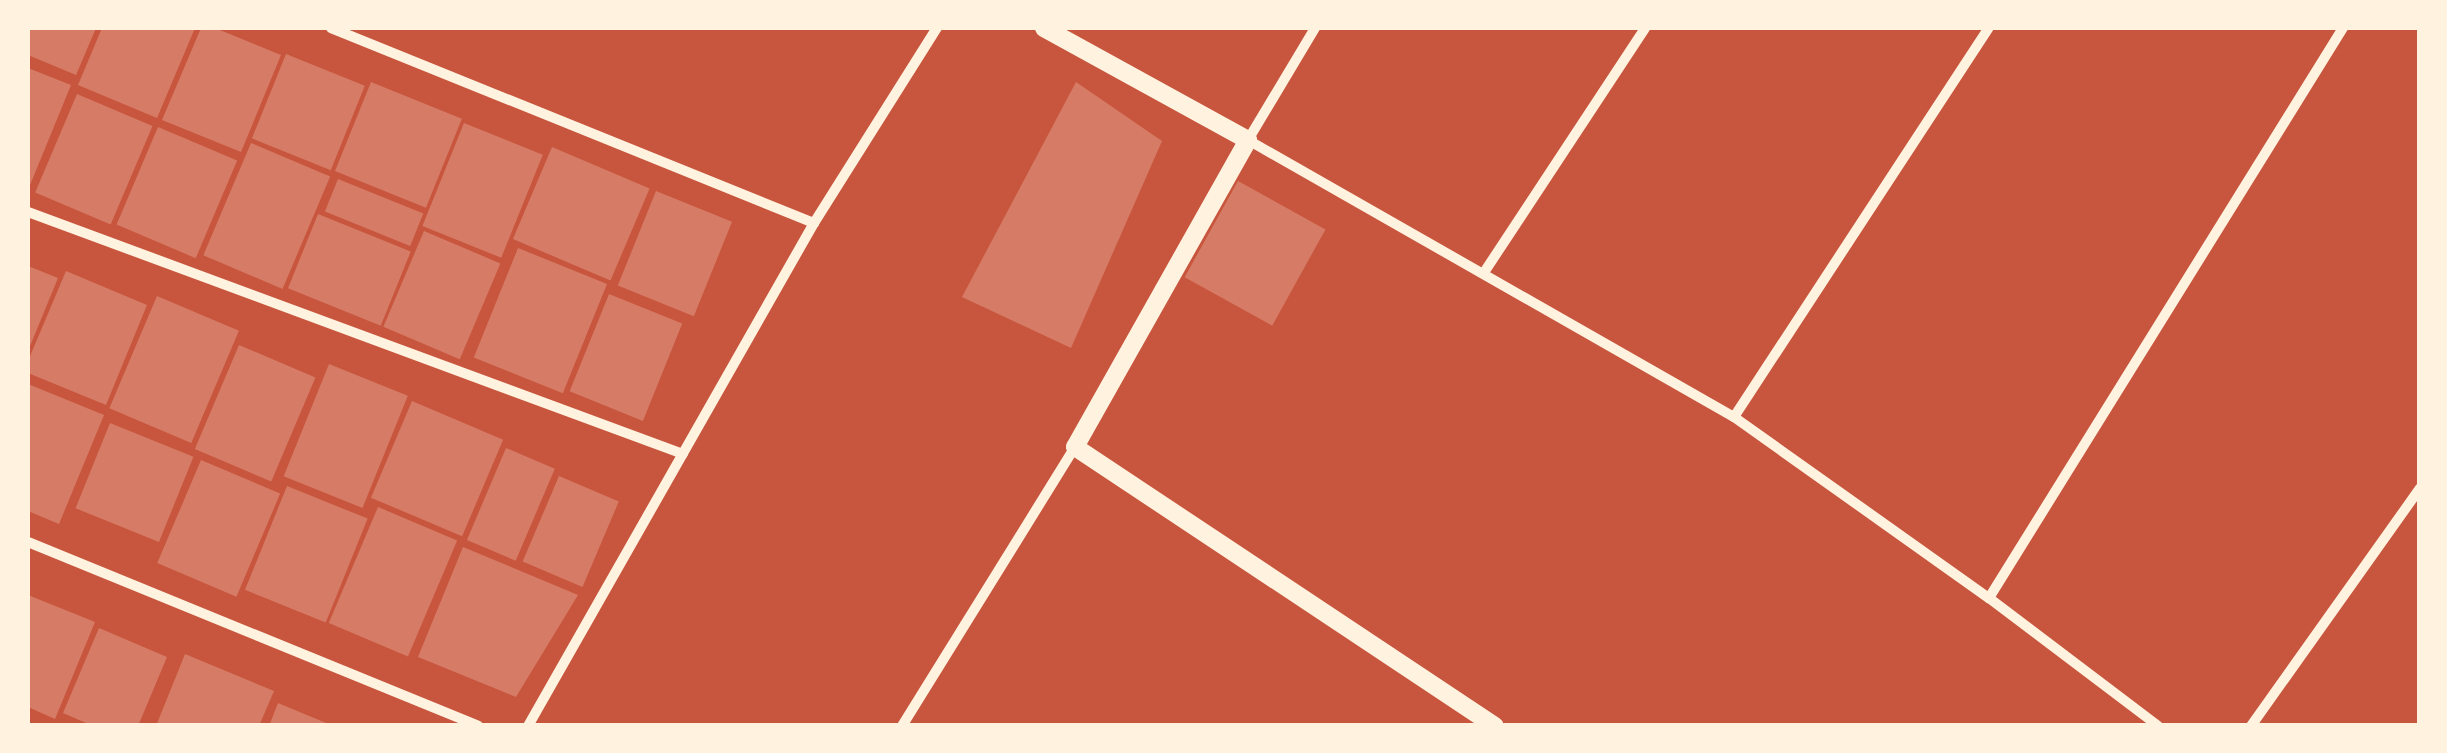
<!DOCTYPE html>
<style>
body{margin:0}
#map{position:relative;width:2447px;height:753px;overflow:hidden;background:#c8553d;font-family:"Titillium Web",sans-serif}
div>[style]{position:absolute}
.building>*{inset:0;background:#d67c66;transform-origin:0 0}
.minor>*{height:10px;margin:-5px;padding:0 5px;transform-origin:5px;border-radius:5px;background:#fff3e0}
.tertiary>*{height:18px;margin:-9px;padding:0 9px;transform-origin:9px;border-radius:9px;background:#fff3e0}
span{translate:-50% -50%;white-space:nowrap;text-align:center;line-height:1.15;-webkit-text-stroke:8px #fff3e0;paint-order:stroke}
.frame{position:absolute;inset:0;border:30px solid #fff3e0;pointer-events:none}
</style>
<div id="map">
<div class="building">
<i style="clip-path:polygon(28px 28px,96px 28px,76px 75px,28px 55px)"></i>
<i style="clip-path:polygon(102px 28px,195px 28px,157px 118px,78px 85px)"></i>
<i style="clip-path:polygon(201px 28px,215px 28px,281px 55px,241px 152px,162px 120px)"></i>
<i style="left:286px;top:54px;width:85px;height:91px;rotate:22deg"></i>
<i style="clip-path:polygon(28px 68px,71px 85px,28px 190px)"></i>
<i style="left:371px;top:82px;width:98px;height:96px;rotate:22deg"></i>
<i style="clip-path:polygon(1076px 82px,1162px 141px,1071px 348px,962px 297px)"></i>
<i style="left:77px;top:94px;width:82px;height:107px;rotate:23deg"></i>
<i style="left:464px;top:123px;width:85px;height:111px;rotate:22deg"></i>
<i style="left:158px;top:127px;width:86px;height:106px;rotate:23deg"></i>
<i style="left:251px;top:143px;width:86px;height:122px;rotate:23deg"></i>
<i style="left:552px;top:147px;width:106px;height:100px;rotate:23deg"></i>
<i style="left:338px;top:179px;width:92px;height:35px;rotate:22deg"></i>
<i style="left:1238px;top:181px;width:100px;height:110px;rotate:29deg"></i>
<i style="left:656px;top:191px;width:82px;height:102px;rotate:22deg"></i>
<i style="left:318px;top:214px;width:100px;height:80px;rotate:22deg"></i>
<i style="left:424px;top:231px;width:83px;height:104px;rotate:23deg"></i>
<i style="left:518px;top:248px;width:96px;height:118px;rotate:22deg"></i>
<i style="clip-path:polygon(28px 266px,58px 278px,28px 351px)"></i>
<i style="clip-path:polygon(66px 271px,147px 305px,106px 405px,28px 373px,28px 361px)"></i>
<i style="left:609px;top:294px;width:79px;height:105px;rotate:22deg"></i>
<i style="left:157px;top:296px;width:89px;height:122px;rotate:23deg"></i>
<i style="left:239px;top:345px;width:83px;height:113px;rotate:23deg"></i>
<i style="left:329px;top:364px;width:85px;height:121px;rotate:22deg"></i>
<i style="clip-path:polygon(28px 384px,104px 415px,59px 524px,28px 511px)"></i>
<i style="left:412px;top:401px;width:99px;height:105px;rotate:23deg"></i>
<i style="left:110px;top:423px;width:90px;height:92px;rotate:22deg"></i>
<i style="left:506px;top:448px;width:53px;height:100px;rotate:23deg"></i>
<i style="left:201px;top:460px;width:86px;height:112px;rotate:23deg"></i>
<i style="left:559px;top:476px;width:65px;height:93px;rotate:23deg"></i>
<i style="left:287px;top:486px;width:87px;height:112px;rotate:22deg"></i>
<i style="left:378px;top:507px;width:86px;height:126px;rotate:23deg"></i>
<i style="clip-path:polygon(463px 547px,578px 595px,516px 697px,418px 657px)"></i>
<i style="clip-path:polygon(28px 595px,95px 622px,55px 719px,28px 707px)"></i>
<i style="clip-path:polygon(99px 628px,167px 657px,138px 726px,93px 726px,63px 713px)"></i>
<i style="clip-path:polygon(185px 654px,274px 691px,259px 726px,156px 726px)"></i>
<i style="clip-path:polygon(278px 703px,331px 725px,331px 726px,269px 726px)"></i>
</div>
<div class="minor">
<i style="left:331px;top:28px;width:521px;rotate:21.99deg"></i>
<i style="left:1315px;top:28px;width:131px;rotate:120.9deg"></i>
<i style="left:1248px;top:140px;width:559px;rotate:29.68deg"></i>
<i style="left:1734px;top:417px;width:313px;rotate:35.4deg"></i>
<i style="left:1989px;top:598px;width:212px;rotate:37.1deg"></i>
<i style="left:28px;top:212px;width:698px;rotate:20.28deg"></i>
<i style="left:1485px;top:271px;width:291px;rotate:-56.6deg"></i>
<i style="left:1734px;top:417px;width:465px;rotate:-56.8deg"></i>
<i style="left:28px;top:542px;width:486px;rotate:22.2deg"></i>
<i style="left:1989px;top:598px;width:671px;rotate:-58.16deg"></i>
<i style="left:528px;top:726px;width:579px;rotate:-60.38deg"></i>
<i style="left:814px;top:223px;width:231px;rotate:-57.8deg"></i>
<i style="left:902px;top:726px;width:328px;rotate:-58.2deg"></i>
<i style="left:2251px;top:726px;width:292px;rotate:-54.6deg"></i>
</div>
<div class="tertiary">
<i style="left:1044px;top:28px;width:233px;rotate:28.8deg"></i>
<i style="left:1248px;top:140px;width:352px;rotate:119.4deg"></i>
<i style="left:1075px;top:447px;width:504px;rotate:33.6deg"></i>
</div>
<div class="frame"></div>
</div>
